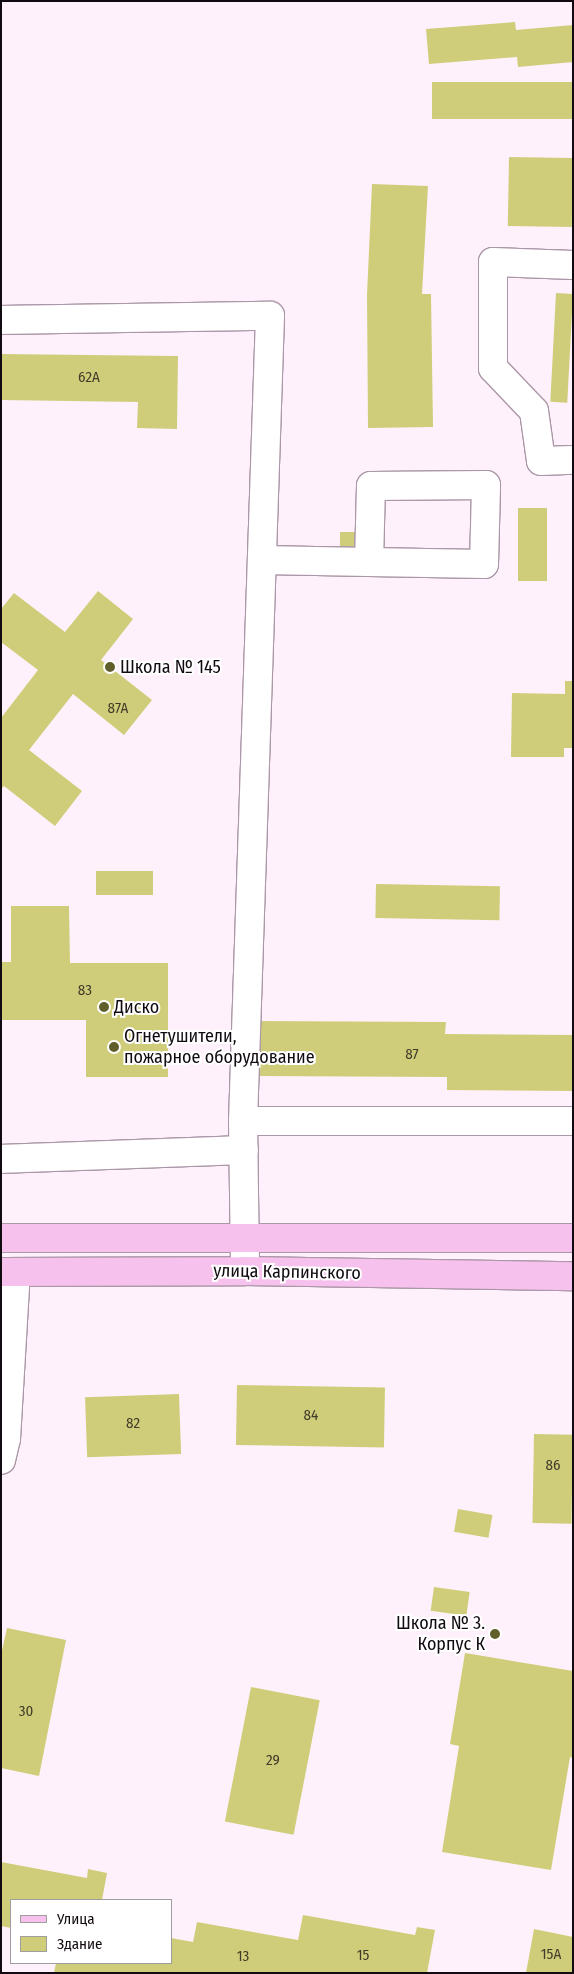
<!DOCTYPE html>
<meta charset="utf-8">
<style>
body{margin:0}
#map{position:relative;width:574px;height:1974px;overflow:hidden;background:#fef1fb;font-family:"Fira Sans Condensed",sans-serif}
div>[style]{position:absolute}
.building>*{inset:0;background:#d0cd7a;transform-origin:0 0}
.roads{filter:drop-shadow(1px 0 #ac97a8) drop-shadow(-1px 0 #ac97a8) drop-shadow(0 1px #ac97a8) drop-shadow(0 -1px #ac97a8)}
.minor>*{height:28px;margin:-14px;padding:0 14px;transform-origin:14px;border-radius:14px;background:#fff}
.major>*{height:28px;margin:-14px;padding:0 14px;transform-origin:14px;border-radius:14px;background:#f6c1ed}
.dots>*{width:14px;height:14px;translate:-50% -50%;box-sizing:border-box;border:2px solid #fff;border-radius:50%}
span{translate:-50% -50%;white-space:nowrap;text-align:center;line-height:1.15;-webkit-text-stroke:4px #fff;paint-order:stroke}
.number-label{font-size:15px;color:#413b2a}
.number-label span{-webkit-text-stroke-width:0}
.poi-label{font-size:18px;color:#110a10}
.left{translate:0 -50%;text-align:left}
.right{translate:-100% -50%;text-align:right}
.street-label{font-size:18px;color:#110a10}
.frame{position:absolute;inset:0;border:2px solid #110a10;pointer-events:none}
.legend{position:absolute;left:10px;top:1899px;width:162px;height:65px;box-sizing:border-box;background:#fff;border:1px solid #a09d9f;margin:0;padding:6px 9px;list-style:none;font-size:15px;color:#110a10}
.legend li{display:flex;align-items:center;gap:10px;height:25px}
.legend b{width:25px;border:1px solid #a09d9f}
</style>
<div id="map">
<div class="building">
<i style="clip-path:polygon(515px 22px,516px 30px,573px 25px,573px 62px,518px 67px,517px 57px,429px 64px,426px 29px)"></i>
<i style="left:573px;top:82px;width:37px;height:141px;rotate:90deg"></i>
<i style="left:509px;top:157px;width:64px;height:69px;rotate:1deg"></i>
<i style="clip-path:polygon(372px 184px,428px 186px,422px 294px,431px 294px,433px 427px,368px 428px,367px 295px)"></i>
<i style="left:556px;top:293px;width:17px;height:109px;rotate:3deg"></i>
<i style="clip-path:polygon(1px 354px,178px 356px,177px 429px,137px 428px,138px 402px,1px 400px)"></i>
<i style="left:518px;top:508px;width:29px;height:73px"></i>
<i style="left:340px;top:532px;width:16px;height:18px"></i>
<i style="clip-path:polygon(98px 591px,133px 619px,101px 660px,152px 700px,124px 735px,73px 694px,29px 750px,82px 791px,55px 826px,4px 786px,1px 789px,1px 718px,38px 670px,1px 642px,1px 609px,14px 593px,65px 632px)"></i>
<i style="clip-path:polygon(565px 681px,573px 681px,573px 748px,564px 748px,564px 757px,511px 757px,512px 693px,565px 694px)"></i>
<i style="left:96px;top:871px;width:57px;height:24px"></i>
<i style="left:376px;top:884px;width:124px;height:34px;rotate:1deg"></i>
<i style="clip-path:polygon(11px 906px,69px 906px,70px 963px,168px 963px,168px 1077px,86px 1077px,86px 1020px,1px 1020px,1px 962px,11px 962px)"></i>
<i style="clip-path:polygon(251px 1021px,446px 1022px,445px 1034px,573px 1035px,573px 1091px,447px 1090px,447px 1077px,251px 1076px)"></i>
<i style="left:237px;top:1385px;width:148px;height:60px;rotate:1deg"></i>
<i style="left:179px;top:1394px;width:60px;height:94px;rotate:88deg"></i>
<i style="left:534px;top:1434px;width:39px;height:89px;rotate:1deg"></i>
<i style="left:458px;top:1509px;width:35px;height:23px;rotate:10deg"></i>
<i style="left:434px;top:1587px;width:36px;height:24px;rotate:8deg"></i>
<i style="clip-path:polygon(7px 1628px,66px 1640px,39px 1776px,1px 1768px,1px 1655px)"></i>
<i style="clip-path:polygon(465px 1653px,573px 1671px,573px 1758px,570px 1757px,551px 1870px,442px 1852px,459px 1746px,450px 1744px)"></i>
<i style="left:251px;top:1687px;width:70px;height:137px;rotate:11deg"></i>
<i style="clip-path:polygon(1px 1862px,87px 1878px,88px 1869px,107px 1873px,102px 1900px,11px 1900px,11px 1928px,1px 1926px)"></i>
<i style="clip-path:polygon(303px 1915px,415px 1935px,417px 1927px,435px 1930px,427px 1973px,54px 1973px,56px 1963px,171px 1963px,171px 1938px,193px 1942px,197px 1922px,298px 1940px)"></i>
<i style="clip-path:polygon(534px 1929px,573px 1937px,573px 1973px,526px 1973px)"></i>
</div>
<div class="roads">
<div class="minor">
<i style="left:573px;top:265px;width:80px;rotate:-177.9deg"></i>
<i style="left:493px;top:262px;width:106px;rotate:90deg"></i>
<i style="left:493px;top:368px;width:59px;rotate:46.4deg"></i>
<i style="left:534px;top:411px;width:50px;rotate:82deg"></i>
<i style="left:541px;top:461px;width:32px;rotate:-2deg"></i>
<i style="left:1px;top:320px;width:269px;rotate:-0.9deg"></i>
<i style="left:270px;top:316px;width:805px;rotate:91.92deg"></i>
<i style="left:243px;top:1121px;width:150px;rotate:89.2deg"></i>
<i style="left:262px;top:560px;width:107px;rotate:1.1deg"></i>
<i style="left:369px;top:562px;width:115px;rotate:1deg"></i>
<i style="left:484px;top:564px;width:79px;rotate:-88.5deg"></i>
<i style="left:486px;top:485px;width:115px;rotate:179.5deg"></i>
<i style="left:371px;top:486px;width:76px;rotate:91.5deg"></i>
<i style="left:243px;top:1121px;width:330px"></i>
<i style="left:1px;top:1159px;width:243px;rotate:-2.1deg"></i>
<i style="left:1px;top:1460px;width:22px;rotate:-77deg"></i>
<i style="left:6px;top:1439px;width:167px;rotate:-86.6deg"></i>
</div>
<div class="major">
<i style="left:1px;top:1238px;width:572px"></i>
<i style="left:1px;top:1272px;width:244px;rotate:-0.2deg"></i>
<i style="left:245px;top:1271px;width:328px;rotate:0.9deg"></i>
</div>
</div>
<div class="dots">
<i style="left:110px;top:667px;background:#605f2b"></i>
<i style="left:104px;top:1007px;background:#605f2b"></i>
<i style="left:114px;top:1047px;background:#605f2b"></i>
<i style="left:495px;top:1634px;background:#605f2b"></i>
</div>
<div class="number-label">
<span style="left:89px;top:378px">62А</span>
<span style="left:118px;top:709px">87А</span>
<span style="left:85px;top:991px">83</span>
<span style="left:412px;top:1055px">87</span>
<span style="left:311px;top:1416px">84</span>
<span style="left:133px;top:1424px">82</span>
<span style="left:553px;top:1466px">86</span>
<span style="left:26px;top:1712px">30</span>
<span style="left:273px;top:1761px">29</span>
<span style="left:551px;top:1955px">15А</span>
<span style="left:363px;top:1956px">15</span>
<span style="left:243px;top:1957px">13</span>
</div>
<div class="poi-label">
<span class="left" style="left:120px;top:667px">Школа № 145</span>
<span class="left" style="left:114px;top:1007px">Диско</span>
<span class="left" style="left:124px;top:1047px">Огнетушители,<br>пожарное оборудование</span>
<span class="right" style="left:485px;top:1634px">Школа № 3.<br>Корпус К</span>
</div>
<div class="street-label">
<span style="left:287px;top:1272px;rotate:1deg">улица Карпинского</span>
</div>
<div class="frame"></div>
<ul class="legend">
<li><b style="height:6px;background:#f6c1ed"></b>Улица</li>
<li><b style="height:14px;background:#d0cd7a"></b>Здание</li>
</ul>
</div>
